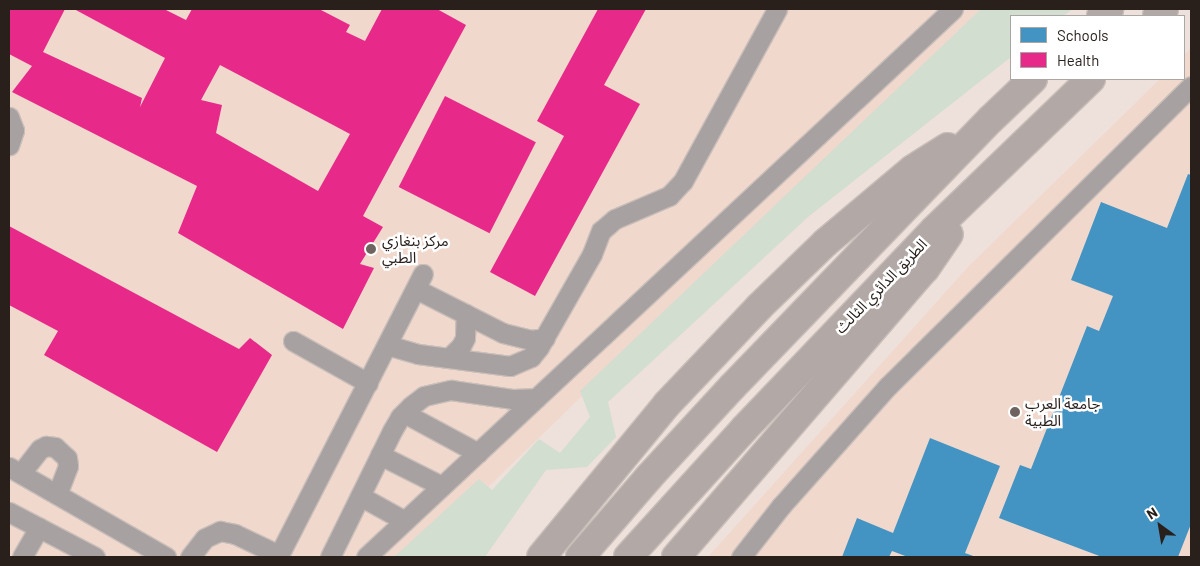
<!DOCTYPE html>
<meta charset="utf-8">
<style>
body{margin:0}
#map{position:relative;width:1200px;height:566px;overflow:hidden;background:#eee0da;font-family:Barlow,"Noto Sans Arabic",sans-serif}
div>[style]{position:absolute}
.built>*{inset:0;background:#f0d8cd}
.green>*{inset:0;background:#d2ded0}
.schools>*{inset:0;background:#4393c3}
.health>*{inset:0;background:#e7298a;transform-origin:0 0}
.roads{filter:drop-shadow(1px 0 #c9beb9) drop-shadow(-1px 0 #c9beb9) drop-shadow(0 1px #c9beb9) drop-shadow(0 -1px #c9beb9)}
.minor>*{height:19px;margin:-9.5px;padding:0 9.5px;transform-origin:9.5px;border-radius:9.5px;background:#a7a1a1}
.highway>*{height:28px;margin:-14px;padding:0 14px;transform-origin:14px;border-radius:14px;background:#b2a8a5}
.dots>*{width:14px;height:14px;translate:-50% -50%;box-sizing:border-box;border:2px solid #fff;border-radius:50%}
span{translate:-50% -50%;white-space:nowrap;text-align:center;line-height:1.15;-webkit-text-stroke:5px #fff;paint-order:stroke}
.poi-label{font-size:15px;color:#29201c}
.left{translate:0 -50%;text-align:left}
.street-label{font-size:15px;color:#29201c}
.frame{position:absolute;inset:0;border:10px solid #29201c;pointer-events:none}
.legend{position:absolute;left:1010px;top:15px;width:175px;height:65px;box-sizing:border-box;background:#fff;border:1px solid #a9a6a4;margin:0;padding:6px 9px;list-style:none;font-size:15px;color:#29201c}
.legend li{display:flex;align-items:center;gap:10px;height:25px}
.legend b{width:25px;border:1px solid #a9a6a4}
.north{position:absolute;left:1135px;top:501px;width:50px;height:50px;-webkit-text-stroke:4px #fff;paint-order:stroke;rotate:328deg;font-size:14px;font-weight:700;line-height:20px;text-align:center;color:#29201c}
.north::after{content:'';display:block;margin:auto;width:18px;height:22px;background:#29201c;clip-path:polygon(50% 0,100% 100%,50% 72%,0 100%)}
</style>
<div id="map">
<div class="built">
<i style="clip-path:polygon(9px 9px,981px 9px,416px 557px,9px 557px)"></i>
<i style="clip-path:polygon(1191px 48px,1191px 557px,708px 557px,968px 267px,1160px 79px,1184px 79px,1184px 55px)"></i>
</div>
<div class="green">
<i style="clip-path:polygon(981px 9px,1073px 9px,1063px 16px,1011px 16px,1011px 57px,808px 217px,608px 402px,616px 437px,587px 467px,546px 470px,485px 557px,394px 557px,479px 479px,492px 490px,539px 439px,560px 453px,590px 417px,580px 391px)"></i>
</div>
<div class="schools">
<i style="clip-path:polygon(1188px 174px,1191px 175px,1191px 524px,1178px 557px,1102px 557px,999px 518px,1020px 465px,1031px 469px,1087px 326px,1099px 331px,1113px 296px,1071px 280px,1101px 202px,1167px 228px)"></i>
<i style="clip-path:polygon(930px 438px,1000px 466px,965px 553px,976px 557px,908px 557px,892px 551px,889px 557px,842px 557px,857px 518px,893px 533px)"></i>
</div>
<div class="health">
<i style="clip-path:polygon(evenodd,9px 9px,65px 9px,43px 52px,142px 98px,140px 107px,165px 58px,74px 9px,164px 9px,186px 20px,192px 9px,319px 9px,350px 25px,346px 32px,365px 41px,382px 9px,437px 9px,466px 25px,363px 216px,383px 227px,360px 264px,374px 268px,343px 329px,178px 233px,197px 186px,12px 92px,32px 66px,9px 54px,9px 9px,220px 65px,350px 134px,318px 191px,216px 133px,222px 105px,201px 100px,220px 65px)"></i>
<i style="clip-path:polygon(598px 9px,646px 9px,604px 85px,640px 104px,535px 296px,490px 272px,564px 136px,537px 121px)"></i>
<i style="left:445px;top:96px;width:102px;height:102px;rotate:27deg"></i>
<i style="clip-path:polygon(9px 226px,239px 349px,250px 338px,272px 355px,217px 452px,44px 355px,58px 331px,9px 305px)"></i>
</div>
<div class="roads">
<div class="minor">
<i style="left:9px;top:117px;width:14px;rotate:69deg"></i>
<i style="left:14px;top:130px;width:16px;rotate:108deg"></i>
<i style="left:416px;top:289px;width:97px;rotate:26.8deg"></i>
<i style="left:503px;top:333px;width:29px;rotate:14deg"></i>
<i style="left:531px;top:340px;width:14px;rotate:-8deg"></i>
<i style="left:293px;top:341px;width:86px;rotate:29.2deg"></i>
<i style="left:387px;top:345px;width:32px;rotate:16deg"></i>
<i style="left:418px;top:354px;width:93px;rotate:7.4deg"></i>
<i style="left:510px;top:366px;width:23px;rotate:-23deg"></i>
<i style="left:531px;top:357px;width:13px;rotate:-51deg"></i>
<i style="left:539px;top:347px;width:107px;rotate:-60.3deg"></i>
<i style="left:592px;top:254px;width:25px;rotate:-69deg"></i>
<i style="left:601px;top:231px;width:18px;rotate:-41deg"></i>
<i style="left:615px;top:219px;width:59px;rotate:-23.1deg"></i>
<i style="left:669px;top:196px;width:21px;rotate:-47deg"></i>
<i style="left:683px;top:181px;width:196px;rotate:-61.3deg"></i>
<i style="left:449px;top:358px;width:17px;rotate:-45deg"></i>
<i style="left:461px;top:346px;width:9px;rotate:-63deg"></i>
<i style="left:465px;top:338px;width:24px;rotate:-88deg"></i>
<i style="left:404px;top:413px;width:84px;rotate:28.4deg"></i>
<i style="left:380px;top:455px;width:69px;rotate:26.6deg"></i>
<i style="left:9px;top:467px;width:181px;rotate:29.8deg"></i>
<i style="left:21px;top:473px;width:31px;rotate:-52deg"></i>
<i style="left:40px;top:449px;width:7px;rotate:-27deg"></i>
<i style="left:46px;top:446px;width:9px;rotate:6deg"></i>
<i style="left:55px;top:447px;width:16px;rotate:43deg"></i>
<i style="left:67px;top:458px;width:8px;rotate:83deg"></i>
<i style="left:68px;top:466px;width:30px;rotate:111deg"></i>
<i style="left:360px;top:496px;width:51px;rotate:29.1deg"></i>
<i style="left:9px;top:512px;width:97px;rotate:27.6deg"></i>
<i style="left:22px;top:557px;width:34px;rotate:-60deg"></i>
<i style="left:190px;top:557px;width:24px;rotate:-52deg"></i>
<i style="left:205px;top:538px;width:17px;rotate:-25deg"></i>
<i style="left:220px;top:531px;width:15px;rotate:11deg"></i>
<i style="left:235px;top:534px;width:49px;rotate:25.5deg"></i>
<i style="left:278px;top:557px;width:318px;rotate:-62.9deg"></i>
<i style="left:330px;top:557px;width:140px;rotate:-63.8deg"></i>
<i style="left:392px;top:431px;width:16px;rotate:-60deg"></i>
<i style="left:400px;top:417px;width:16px;rotate:-45deg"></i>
<i style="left:411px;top:406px;width:16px;rotate:-38deg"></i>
<i style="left:424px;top:396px;width:28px;rotate:-13deg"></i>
<i style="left:451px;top:390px;width:63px;rotate:8.3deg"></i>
<i style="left:513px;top:399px;width:23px;rotate:-2deg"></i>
<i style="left:366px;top:557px;width:803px;rotate:-43.03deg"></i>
<i style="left:741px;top:557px;width:65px;rotate:-51.9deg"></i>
<i style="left:781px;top:506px;width:161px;rotate:-48.3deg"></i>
<i style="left:888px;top:386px;width:426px;rotate:-44.7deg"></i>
</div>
<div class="highway">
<i style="left:1101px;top:16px;width:11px;rotate:-41deg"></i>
<i style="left:1157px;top:16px;width:10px;rotate:-45deg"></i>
<i style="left:541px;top:557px;width:198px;rotate:-50.5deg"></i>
<i style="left:667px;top:404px;width:134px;rotate:-46.5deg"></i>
<i style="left:759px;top:307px;width:92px;rotate:-44.1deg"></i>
<i style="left:825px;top:243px;width:115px;rotate:-40.1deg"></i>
<i style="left:913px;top:169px;width:41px;rotate:-32.2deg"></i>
<i style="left:580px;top:557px;width:106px;rotate:-49.2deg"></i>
<i style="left:649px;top:477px;width:122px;rotate:-47.3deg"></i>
<i style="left:732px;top:387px;width:373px;rotate:-46deg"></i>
<i style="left:991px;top:119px;width:58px;rotate:-43.6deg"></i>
<i style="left:628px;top:557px;width:173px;rotate:-47.8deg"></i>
<i style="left:744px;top:429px;width:275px;rotate:-46.3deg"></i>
<i style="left:934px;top:230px;width:218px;rotate:-43.9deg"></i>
<i style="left:676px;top:557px;width:381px;rotate:-49.2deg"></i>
<i style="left:925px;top:269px;width:42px;rotate:-55.6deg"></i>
</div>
</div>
<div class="dots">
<i style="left:371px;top:249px;background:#6e635e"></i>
<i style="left:1015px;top:412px;background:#6e635e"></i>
</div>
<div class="poi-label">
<span class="left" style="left:382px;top:249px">مركز بنغازي<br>الطبي</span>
<span class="left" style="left:1025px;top:412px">جامعة العرب<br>الطبية</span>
</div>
<div class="street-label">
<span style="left:881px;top:286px;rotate:-46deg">الطريق الدائري الثالث</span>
</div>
<div class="frame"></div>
<ul class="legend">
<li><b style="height:14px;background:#4393c3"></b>Schools</li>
<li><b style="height:14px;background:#e7298a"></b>Health</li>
</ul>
<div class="north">N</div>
</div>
